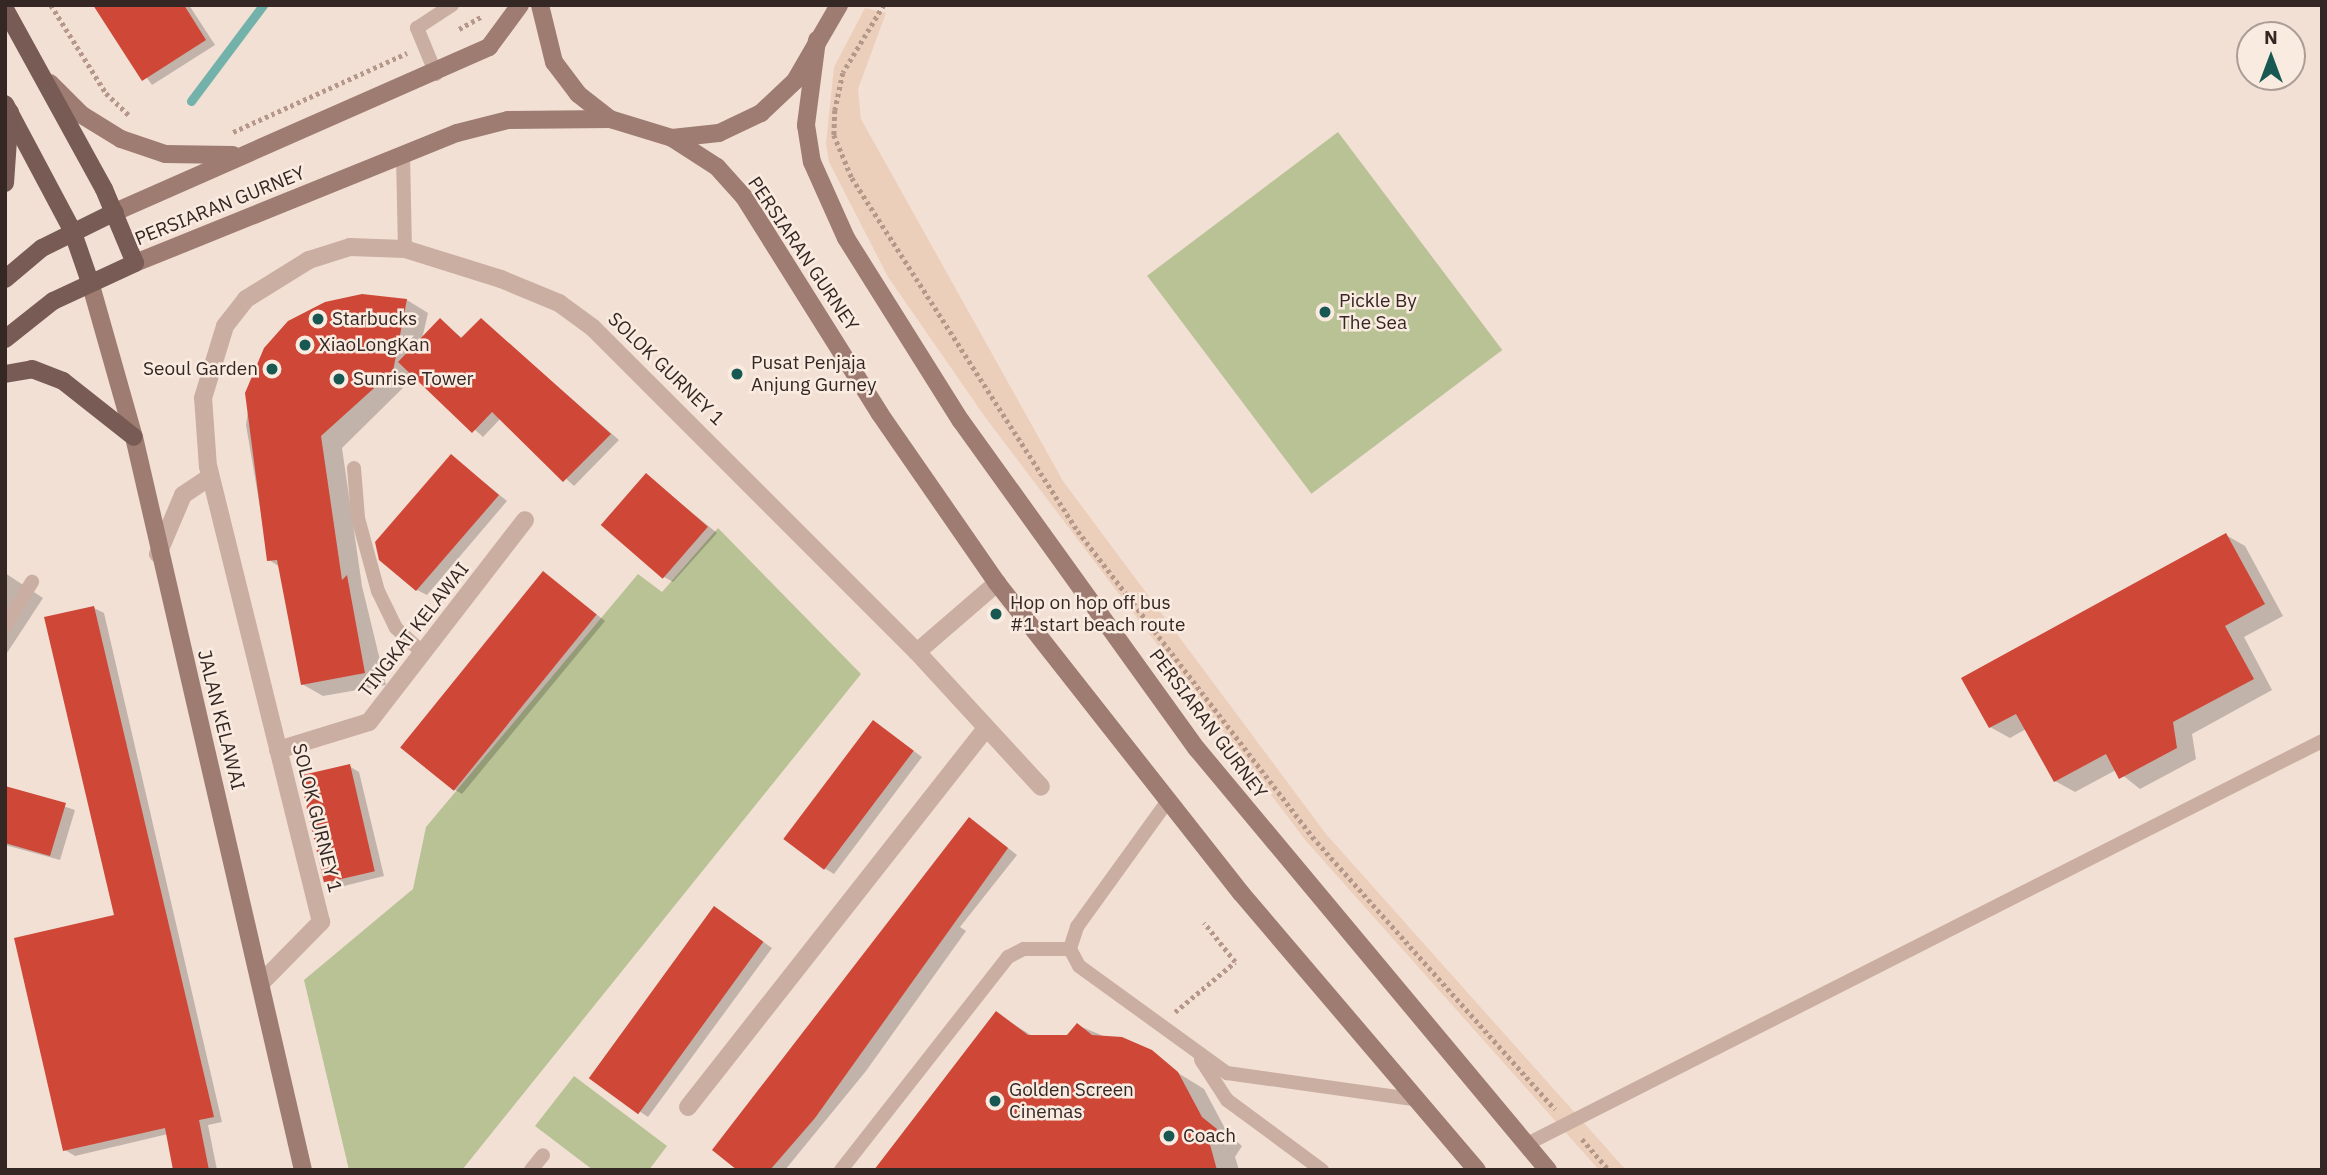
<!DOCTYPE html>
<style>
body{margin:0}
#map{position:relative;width:2327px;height:1175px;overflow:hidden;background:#f2e0d5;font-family:"IBM Plex Sans",sans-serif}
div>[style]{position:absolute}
.green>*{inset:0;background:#b9c295;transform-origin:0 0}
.plaza>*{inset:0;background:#eccfbb}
.shadow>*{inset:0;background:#0003}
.stream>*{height:9px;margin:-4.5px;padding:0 4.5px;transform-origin:4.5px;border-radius:4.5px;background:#73b1ab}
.building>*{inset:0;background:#ce4737;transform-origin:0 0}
.path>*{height:4.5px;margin-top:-2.25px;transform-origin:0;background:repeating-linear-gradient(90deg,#b6988b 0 3.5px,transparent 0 7px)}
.lane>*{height:14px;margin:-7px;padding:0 7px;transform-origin:7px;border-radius:7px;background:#caaea1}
.street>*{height:18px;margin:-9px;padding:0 9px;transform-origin:9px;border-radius:9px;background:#caaea1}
.secondary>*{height:18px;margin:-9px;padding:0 9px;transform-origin:9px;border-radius:9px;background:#9e7c72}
.primary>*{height:18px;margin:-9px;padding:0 9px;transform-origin:9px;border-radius:9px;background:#775b54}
.dots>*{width:19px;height:19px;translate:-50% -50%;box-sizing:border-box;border:4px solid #faebe1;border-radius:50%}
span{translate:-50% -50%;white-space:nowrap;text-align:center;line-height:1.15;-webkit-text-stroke:5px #faebe1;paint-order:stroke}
.street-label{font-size:19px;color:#342724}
.poi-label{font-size:19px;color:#342724}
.left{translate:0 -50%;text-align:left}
.right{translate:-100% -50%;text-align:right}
.frame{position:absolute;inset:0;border:7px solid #342724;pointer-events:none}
.north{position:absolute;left:2236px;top:21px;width:70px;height:70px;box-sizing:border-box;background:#faebe1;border:2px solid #ab9d95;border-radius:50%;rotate:0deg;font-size:19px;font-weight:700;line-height:28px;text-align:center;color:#342724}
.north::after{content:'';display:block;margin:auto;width:24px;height:32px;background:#185853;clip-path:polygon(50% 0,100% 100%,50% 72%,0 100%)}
</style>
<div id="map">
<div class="green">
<i style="left:1338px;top:132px;width:273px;height:239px;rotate:53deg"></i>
<i style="clip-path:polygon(718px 528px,861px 674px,462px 1170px,349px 1170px,304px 980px,413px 889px,426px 827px,638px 574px,662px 592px)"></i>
<i style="clip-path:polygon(574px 1076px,667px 1146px,649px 1170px,593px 1170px,535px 1126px)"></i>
</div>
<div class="plaza">
<i style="clip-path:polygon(865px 8px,886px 13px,858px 89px,861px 119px,1063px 481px,1326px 834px,1626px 1170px,1599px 1170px,1306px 841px,985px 417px,888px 277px,829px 162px,826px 143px,834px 67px)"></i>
</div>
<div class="shadow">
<i style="clip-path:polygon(95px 5px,189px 5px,215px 45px,152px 85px)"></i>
<i style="clip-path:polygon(362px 296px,407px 300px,428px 313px,422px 339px,440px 320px,463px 339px,481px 320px,619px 440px,574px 486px,501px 418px,483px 437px,415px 376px,342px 448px,362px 586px,386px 685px,323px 696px,302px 684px,280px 567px,269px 560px,246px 425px,254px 370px,289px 323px)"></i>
<i style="clip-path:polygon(451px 456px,507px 501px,427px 595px,417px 590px)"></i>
<i style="clip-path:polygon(646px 475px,717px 533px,673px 582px,664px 577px)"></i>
<i style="clip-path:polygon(2226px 535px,2245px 546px,2283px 616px,2244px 637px,2272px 690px,2192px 734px,2196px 759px,2140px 789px,2116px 770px,2075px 792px,2055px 781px,2026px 729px,2010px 738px,1990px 727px)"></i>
<i style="clip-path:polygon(5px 573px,43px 598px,5px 656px)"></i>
<i style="clip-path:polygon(544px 573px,605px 621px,462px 794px,452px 788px)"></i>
<i style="clip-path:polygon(94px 608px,104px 613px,222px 1122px,208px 1125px,217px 1170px,175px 1170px,168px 1134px,75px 1156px,65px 1150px,116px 917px)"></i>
<i style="clip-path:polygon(874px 722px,922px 757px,834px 874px,824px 868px)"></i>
<i style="clip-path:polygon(349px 766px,359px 772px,384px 876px,336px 888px,327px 882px)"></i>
<i style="clip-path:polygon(5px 787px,75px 810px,60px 860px,5px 845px)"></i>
<i style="clip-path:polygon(979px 825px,1017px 855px,960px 927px,966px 931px,866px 1071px,785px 1170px,740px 1170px)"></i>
<i style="clip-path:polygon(724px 914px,772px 948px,648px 1117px,639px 1111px)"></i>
<i style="clip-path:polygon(996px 1013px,1034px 1037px,1068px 1037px,1077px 1025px,1149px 1055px,1204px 1089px,1228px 1134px,1242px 1146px,1235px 1157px,1239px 1170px,877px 1170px)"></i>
</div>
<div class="stream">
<i style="left:191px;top:101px;width:120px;rotate:-53.1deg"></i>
</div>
<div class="building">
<i style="clip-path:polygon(93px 5px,184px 5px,206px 40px,142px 81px)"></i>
<i style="clip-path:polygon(362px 294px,407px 299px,393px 371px,321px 436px,342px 580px,347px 575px,365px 673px,301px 685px,277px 560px,267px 561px,245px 393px,264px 348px,288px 321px,325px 302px)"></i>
<i style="clip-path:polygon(440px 318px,461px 338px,481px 318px,611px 434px,563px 482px,492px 412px,472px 433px,398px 362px)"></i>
<i style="clip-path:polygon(451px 454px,499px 495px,416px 591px,379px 560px,375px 542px)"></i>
<i style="left:646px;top:473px;width:82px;height:69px;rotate:41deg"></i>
<i style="clip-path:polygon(2226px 533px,2265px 604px,2225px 626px,2254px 679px,2173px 722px,2177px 748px,2119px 779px,2106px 754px,2054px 782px,2016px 714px,1989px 728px,1961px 678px)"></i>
<i style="left:543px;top:571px;width:69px;height:227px;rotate:39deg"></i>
<i style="clip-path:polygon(94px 606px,214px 1117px,199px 1120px,209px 1170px,173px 1170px,165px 1128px,63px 1151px,14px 938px,114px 915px,44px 617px)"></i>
<i style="left:873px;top:720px;width:51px;height:149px;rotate:37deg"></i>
<i style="left:350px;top:764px;width:110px;height:52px;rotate:77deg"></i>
<i style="clip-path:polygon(5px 786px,66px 803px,50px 856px,5px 843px)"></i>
<i style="clip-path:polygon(969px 817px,1008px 848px,815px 1118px,770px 1170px,737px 1170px,712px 1150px)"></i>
<i style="left:714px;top:906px;width:61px;height:213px;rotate:36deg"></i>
<i style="clip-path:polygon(996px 1011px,1028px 1035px,1067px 1035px,1077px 1023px,1092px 1035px,1122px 1037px,1152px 1050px,1178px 1072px,1202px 1117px,1217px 1129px,1209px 1141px,1217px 1170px,874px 1170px)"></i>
</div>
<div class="path">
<i style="left:51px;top:5px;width:104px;rotate:58deg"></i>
<i style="left:106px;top:93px;width:32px;rotate:44deg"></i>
<i style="left:884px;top:5px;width:79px;rotate:121.1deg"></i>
<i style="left:843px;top:73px;width:38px;rotate:102deg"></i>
<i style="left:835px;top:110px;width:25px;rotate:92deg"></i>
<i style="left:834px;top:135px;width:47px;rotate:67.3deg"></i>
<i style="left:852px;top:178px;width:419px;rotate:57.4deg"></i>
<i style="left:1078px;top:531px;width:392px;rotate:52.5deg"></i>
<i style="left:1317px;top:842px;width:358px;rotate:48.3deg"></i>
<i style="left:459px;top:29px;width:26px;rotate:-29deg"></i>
<i style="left:233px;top:132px;width:191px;rotate:-24.4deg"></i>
<i style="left:1175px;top:1012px;width:78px;rotate:-39.8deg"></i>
<i style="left:1235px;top:962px;width:50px;rotate:-128.5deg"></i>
<i style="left:1582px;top:1139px;width:41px;rotate:48.9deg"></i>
</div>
<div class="lane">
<i style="left:436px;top:74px;width:50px;rotate:-112.4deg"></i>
<i style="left:417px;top:28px;width:42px;rotate:-33.3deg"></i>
<i style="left:403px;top:155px;width:94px;rotate:88.8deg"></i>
<i style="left:354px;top:468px;width:50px;rotate:85.4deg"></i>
<i style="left:358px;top:518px;width:76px;rotate:74.7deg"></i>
<i style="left:378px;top:591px;width:41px;rotate:64.1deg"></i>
<i style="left:396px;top:628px;width:37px;rotate:43deg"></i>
<i style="left:5px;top:626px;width:52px;rotate:-58.5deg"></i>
<i style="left:1167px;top:802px;width:154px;rotate:125.8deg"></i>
<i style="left:1077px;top:927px;width:23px;rotate:108deg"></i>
<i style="left:1070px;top:949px;width:19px;rotate:62deg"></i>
<i style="left:1079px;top:966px;width:183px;rotate:35.9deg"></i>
<i style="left:1227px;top:1073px;width:186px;rotate:8deg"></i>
<i style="left:1201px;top:1060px;width:48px;rotate:57deg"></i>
<i style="left:1227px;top:1100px;width:118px;rotate:36.4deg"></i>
<i style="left:1527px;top:1144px;width:891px;rotate:-26.88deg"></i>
<i style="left:531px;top:1170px;width:19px;rotate:-51deg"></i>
<i style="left:841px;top:1170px;width:271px;rotate:-51.9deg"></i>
<i style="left:1008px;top:957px;width:18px;rotate:-27deg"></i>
<i style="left:1024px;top:949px;width:46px"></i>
</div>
<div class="street">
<i style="left:158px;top:554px;width:64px;rotate:-67deg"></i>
<i style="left:183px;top:495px;width:32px;rotate:-34deg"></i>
<i style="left:917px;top:652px;width:106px;rotate:-40.8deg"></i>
<i style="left:278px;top:750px;width:95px;rotate:-17.1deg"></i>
<i style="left:369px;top:722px;width:255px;rotate:-52.3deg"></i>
<i style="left:261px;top:983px;width:86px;rotate:-45.5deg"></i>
<i style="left:321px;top:922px;width:469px;rotate:-103.9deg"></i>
<i style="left:208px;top:467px;width:69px;rotate:-94.1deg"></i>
<i style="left:203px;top:398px;width:75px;rotate:-73deg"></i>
<i style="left:225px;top:326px;width:34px;rotate:-52deg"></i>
<i style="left:246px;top:299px;width:74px;rotate:-31.8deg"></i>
<i style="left:309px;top:260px;width:43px;rotate:-17.6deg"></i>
<i style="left:350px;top:247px;width:55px;rotate:2.1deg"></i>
<i style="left:405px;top:249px;width:101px;rotate:17.4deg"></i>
<i style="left:501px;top:279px;width:63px;rotate:22.5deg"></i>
<i style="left:559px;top:303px;width:42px;rotate:36.3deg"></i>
<i style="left:593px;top:328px;width:458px;rotate:45deg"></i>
<i style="left:917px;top:652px;width:183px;rotate:47.4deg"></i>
<i style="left:688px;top:1107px;width:481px;rotate:-51.8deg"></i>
</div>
<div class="secondary">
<i style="left:540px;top:5px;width:59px;rotate:76.2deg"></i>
<i style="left:554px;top:62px;width:40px;rotate:53deg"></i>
<i style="left:578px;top:94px;width:41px;rotate:38deg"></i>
<i style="left:610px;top:119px;width:65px;rotate:17deg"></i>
<i style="left:672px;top:138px;width:47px;rotate:-6.1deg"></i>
<i style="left:719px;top:133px;width:47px;rotate:-25.5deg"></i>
<i style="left:761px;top:113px;width:47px;rotate:-43.3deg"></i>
<i style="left:795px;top:81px;width:88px;rotate:-59.9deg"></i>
<i style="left:817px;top:40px;width:86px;rotate:97.4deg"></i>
<i style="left:806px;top:125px;width:37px;rotate:81deg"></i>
<i style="left:812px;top:162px;width:83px;rotate:65.9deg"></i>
<i style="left:846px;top:238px;width:216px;rotate:57.9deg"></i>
<i style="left:961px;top:421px;width:404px;rotate:54.3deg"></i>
<i style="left:1197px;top:749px;width:548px;rotate:50.18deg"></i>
<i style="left:50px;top:83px;width:45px;rotate:45deg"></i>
<i style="left:82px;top:115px;width:46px;rotate:31.6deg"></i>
<i style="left:121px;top:139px;width:46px;rotate:18.8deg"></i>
<i style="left:165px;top:154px;width:68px;rotate:0.8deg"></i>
<i style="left:672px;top:138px;width:54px;rotate:32.8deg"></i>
<i style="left:717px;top:167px;width:40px;rotate:48deg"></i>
<i style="left:744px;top:197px;width:256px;rotate:57.9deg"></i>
<i style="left:880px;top:414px;width:206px;rotate:55.3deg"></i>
<i style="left:997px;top:583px;width:395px;rotate:51.8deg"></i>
<i style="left:1241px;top:893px;width:364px;rotate:49.6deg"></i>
<i style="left:115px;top:212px;width:409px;rotate:-23.8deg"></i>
<i style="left:489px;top:47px;width:52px;rotate:-53.6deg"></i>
<i style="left:135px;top:263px;width:347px;rotate:-22deg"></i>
<i style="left:457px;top:133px;width:53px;rotate:-14.3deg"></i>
<i style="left:508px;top:120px;width:102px;rotate:-0.6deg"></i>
<i style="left:90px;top:282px;width:161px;rotate:74.2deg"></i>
<i style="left:134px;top:437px;width:752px;rotate:77.02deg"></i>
</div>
<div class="primary">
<i style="left:5px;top:9px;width:205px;rotate:61.2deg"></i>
<i style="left:104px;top:189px;width:80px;rotate:67.3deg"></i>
<i style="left:135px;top:263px;width:90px;rotate:155.1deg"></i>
<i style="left:53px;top:301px;width:61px;rotate:141.6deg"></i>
<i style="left:5px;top:104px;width:143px;rotate:62deg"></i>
<i style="left:72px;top:230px;width:55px;rotate:70.9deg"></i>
<i style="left:5px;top:183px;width:71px;rotate:-86deg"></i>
<i style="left:5px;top:279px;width:48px;rotate:-40deg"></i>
<i style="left:42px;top:248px;width:81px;rotate:-26.3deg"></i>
<i style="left:5px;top:374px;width:27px;rotate:-10deg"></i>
<i style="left:32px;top:369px;width:33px;rotate:21deg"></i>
<i style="left:63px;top:381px;width:90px;rotate:38.3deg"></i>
</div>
<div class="dots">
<i style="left:1325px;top:312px;background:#185853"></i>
<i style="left:318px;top:319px;background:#185853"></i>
<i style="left:305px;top:345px;background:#185853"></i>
<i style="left:272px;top:369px;background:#185853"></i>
<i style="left:737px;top:374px;background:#185853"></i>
<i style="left:339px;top:379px;background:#185853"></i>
<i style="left:996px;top:614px;background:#185853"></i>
<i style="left:995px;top:1101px;background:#185853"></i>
<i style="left:1169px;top:1136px;background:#185853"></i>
</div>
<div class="street-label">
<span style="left:220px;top:206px;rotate:-22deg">PERSIARAN GURNEY</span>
<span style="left:803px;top:254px;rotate:56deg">PERSIARAN GURNEY</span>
<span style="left:666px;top:369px;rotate:44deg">SOLOK GURNEY 1</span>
<span style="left:414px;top:630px;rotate:-52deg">TINGKAT KELAWAI</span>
<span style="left:221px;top:720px;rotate:76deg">JALAN KELAWAI</span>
<span style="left:1208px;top:724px;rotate:53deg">PERSIARAN GURNEY</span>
<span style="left:317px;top:818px;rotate:76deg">SOLOK GURNEY 1</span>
</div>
<div class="poi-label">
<span class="left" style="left:1339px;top:312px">Pickle By<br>The Sea</span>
<span class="left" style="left:332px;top:319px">Starbucks</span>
<span class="left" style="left:319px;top:345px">XiaoLongKan</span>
<span class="left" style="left:751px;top:374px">Pusat Penjaja<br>Anjung Gurney</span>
<span class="right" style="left:258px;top:369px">Seoul Garden</span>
<span class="left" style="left:353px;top:379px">Sunrise Tower</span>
<span class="left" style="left:1010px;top:614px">Hop on hop off bus<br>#1 start beach route</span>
<span class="left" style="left:1009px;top:1101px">Golden Screen<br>Cinemas</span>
<span class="left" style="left:1183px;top:1136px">Coach</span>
</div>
<div class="frame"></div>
<div class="north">N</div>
</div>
